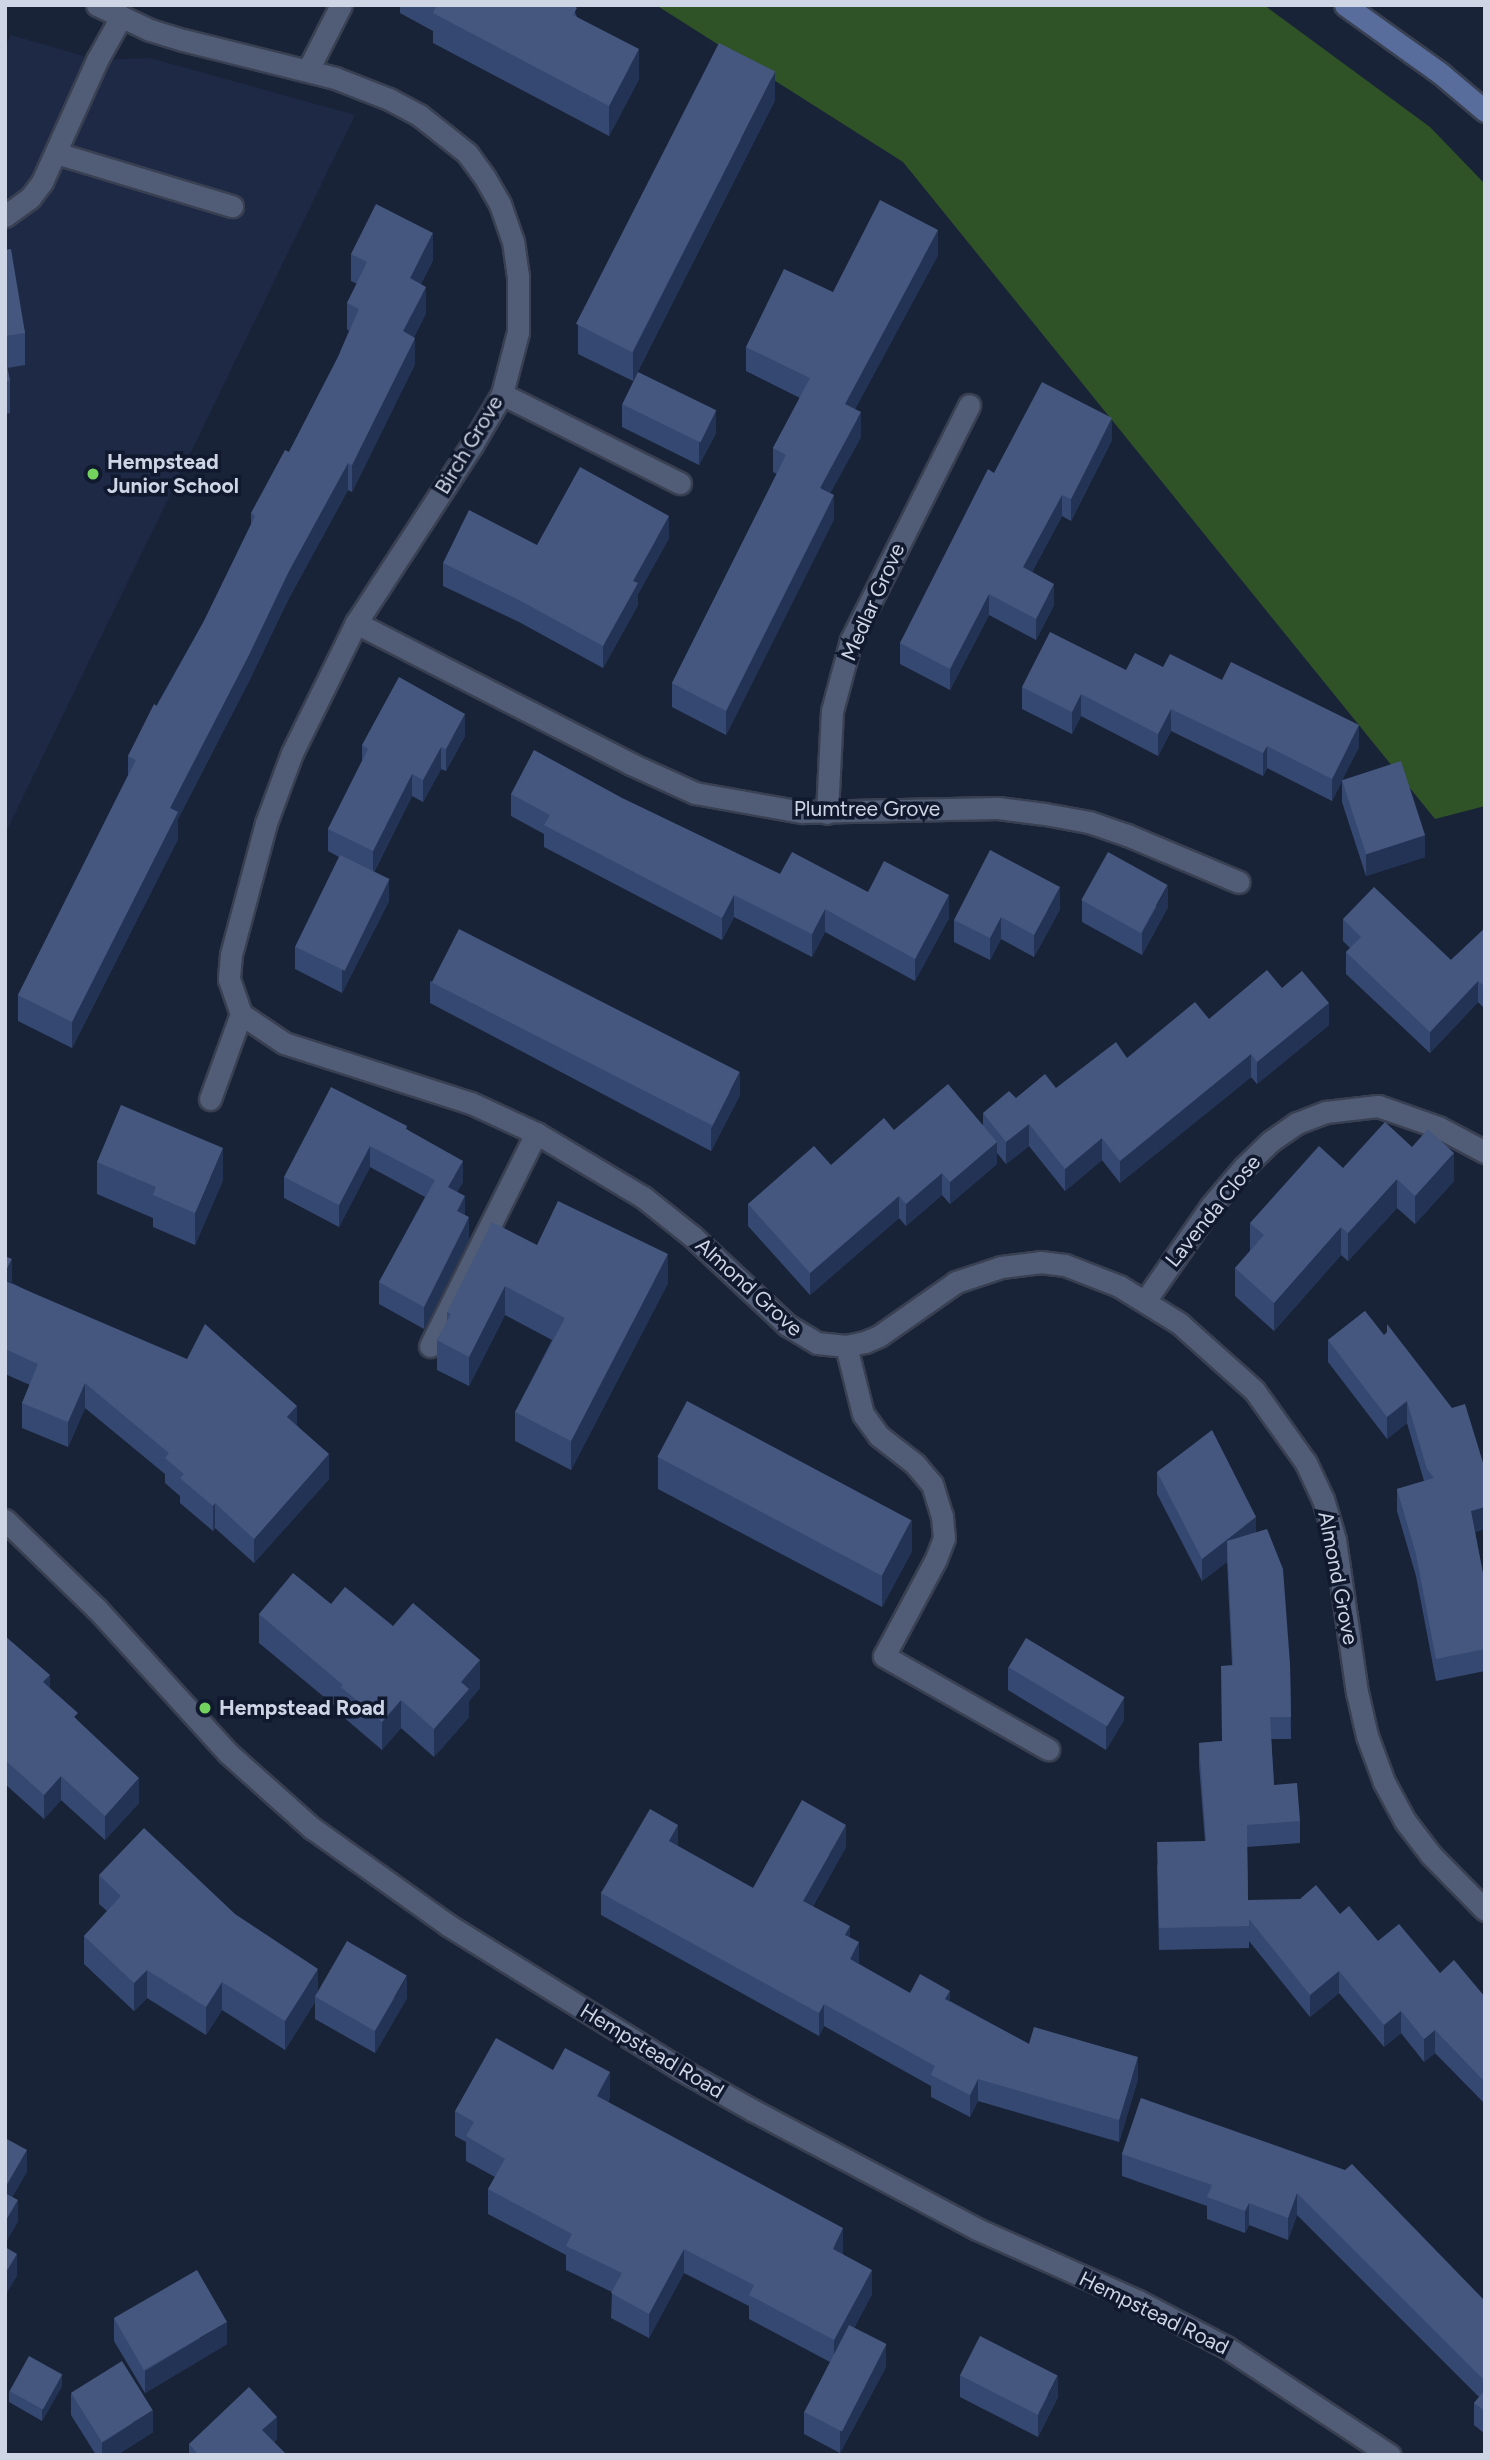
<!DOCTYPE html>
<style>
body{margin:0}
#map{position:relative;width:1490px;height:2460px;overflow:hidden;background:#192338;font-family:Figtree,sans-serif}
div>[style]{position:absolute}
.built>*{inset:0;background:#1d2945}
.forest>*{inset:0;background:#2f5227}
.roads{filter:drop-shadow(2px 0 #394052) drop-shadow(-2px 0 #394052) drop-shadow(0 2px #394052) drop-shadow(0 -2px #394052)}
.lane>*{height:21px;margin:-10.5px;padding:0 10.5px;transform-origin:10.5px;border-radius:10.5px;background:#515d76}
.street>*{height:21px;margin:-10.5px;padding:0 10.5px;transform-origin:10.5px;border-radius:10.5px;background:#515d76}
.secondary>*{height:21px;margin:-10.5px;padding:0 10.5px;transform-origin:10.5px;border-radius:10.5px;background:#586d9c}
.wall>*{inset:0;background:#354872}
.shaded-wall>*{inset:0;background:#233355}
.building>*{inset:0;background:#45577e;transform-origin:0 0}
.dots>*{width:19px;height:19px;translate:-50% -50%;box-sizing:border-box;border:4px solid #10192e;border-radius:50%}
span{translate:-50% -50%;white-space:nowrap;text-align:center;line-height:1.15;-webkit-text-stroke:7px #10192e;paint-order:stroke}
.street-label{font-size:21px;color:#ced5e4}
.poi-label{font-size:21px;color:#ced5e4;font-weight:700}
.left{translate:0 -50%;text-align:left}
.frame{position:absolute;inset:0;border:7px solid #ced5e4;pointer-events:none}
</style>
<div id="map">
<div class="built">
<i style="clip-path:polygon(11px 35px,97px 60px,150px 58px,355px 115px,5px 834px,5px 46px)"></i>
</div>
<div class="forest">
<i style="clip-path:polygon(656px 5px,1264px 5px,1430px 127px,1485px 184px,1485px 806px,1435px 819px,903px 162px)"></i>
</div>
<div class="roads">
<div class="lane">
<i style="left:308px;top:70px;width:73px;rotate:-63.1deg"></i>
<i style="left:56px;top:153px;width:184px;rotate:16.8deg"></i>
<i style="left:5px;top:216px;width:31px;rotate:-36deg"></i>
<i style="left:30px;top:198px;width:20px;rotate:-53deg"></i>
<i style="left:42px;top:182px;width:134px;rotate:-65.7deg"></i>
<i style="left:97px;top:60px;width:49px;rotate:-60.8deg"></i>
<i style="left:502px;top:394px;width:199px;rotate:26.6deg"></i>
<i style="left:210px;top:1099px;width:90px;rotate:-70deg"></i>
<i style="left:430px;top:1346px;width:238px;rotate:-63.5deg"></i>
<i style="left:846px;top:1346px;width:70px;rotate:76deg"></i>
<i style="left:863px;top:1414px;width:27px;rotate:54deg"></i>
<i style="left:879px;top:1436px;width:46px;rotate:37.9deg"></i>
<i style="left:915px;top:1464px;width:26px;rotate:50deg"></i>
<i style="left:932px;top:1484px;width:34px;rotate:73deg"></i>
<i style="left:942px;top:1516px;width:22px;rotate:85deg"></i>
<i style="left:944px;top:1538px;width:22px;rotate:111deg"></i>
<i style="left:936px;top:1559px;width:110px;rotate:118.2deg"></i>
<i style="left:884px;top:1656px;width:189px;rotate:29.6deg"></i>
</div>
<div class="street">
<i style="left:97px;top:5px;width:59px;rotate:25.3deg"></i>
<i style="left:150px;top:30px;width:34px;rotate:17deg"></i>
<i style="left:183px;top:40px;width:157px;rotate:14deg"></i>
<i style="left:335px;top:78px;width:58px;rotate:21.3deg"></i>
<i style="left:389px;top:99px;width:34px;rotate:28deg"></i>
<i style="left:419px;top:115px;width:61px;rotate:38.4deg"></i>
<i style="left:467px;top:153px;width:31px;rotate:54deg"></i>
<i style="left:485px;top:178px;width:30px;rotate:60deg"></i>
<i style="left:500px;top:204px;width:39px;rotate:71deg"></i>
<i style="left:513px;top:241px;width:34px;rotate:82deg"></i>
<i style="left:518px;top:275px;width:57px;rotate:90deg"></i>
<i style="left:518px;top:332px;width:64px;rotate:104.5deg"></i>
<i style="left:502px;top:394px;width:59px;rotate:120.5deg"></i>
<i style="left:472px;top:445px;width:212px;rotate:123.1deg"></i>
<i style="left:356px;top:623px;width:145px;rotate:116.2deg"></i>
<i style="left:292px;top:753px;width:75px;rotate:110.4deg"></i>
<i style="left:266px;top:823px;width:137px;rotate:104.9deg"></i>
<i style="left:231px;top:955px;width:24px;rotate:95deg"></i>
<i style="left:229px;top:979px;width:37px;rotate:71deg"></i>
<i style="left:241px;top:1014px;width:52px;rotate:34deg"></i>
<i style="left:284px;top:1043px;width:196px;rotate:17.8deg"></i>
<i style="left:471px;top:1103px;width:72px;rotate:24.8deg"></i>
<i style="left:536px;top:1133px;width:125px;rotate:30.9deg"></i>
<i style="left:643px;top:1197px;width:63px;rotate:38.5deg"></i>
<i style="left:692px;top:1236px;width:130px;rotate:43.1deg"></i>
<i style="left:787px;top:1325px;width:35px;rotate:31deg"></i>
<i style="left:817px;top:1343px;width:29px;rotate:6deg"></i>
<i style="left:846px;top:1346px;width:19px;rotate:-12deg"></i>
<i style="left:865px;top:1342px;width:15px;rotate:-23deg"></i>
<i style="left:879px;top:1336px;width:94px;rotate:-35deg"></i>
<i style="left:956px;top:1282px;width:47px;rotate:-18.4deg"></i>
<i style="left:1001px;top:1267px;width:39px;rotate:-7deg"></i>
<i style="left:1040px;top:1262px;width:25px;rotate:7deg"></i>
<i style="left:1065px;top:1265px;width:58px;rotate:21.3deg"></i>
<i style="left:1119px;top:1286px;width:70px;rotate:31.7deg"></i>
<i style="left:1179px;top:1323px;width:101px;rotate:41.8deg"></i>
<i style="left:1254px;top:1390px;width:90px;rotate:54.5deg"></i>
<i style="left:1306px;top:1463px;width:40px;rotate:65deg"></i>
<i style="left:1323px;top:1499px;width:43px;rotate:73.7deg"></i>
<i style="left:1335px;top:1540px;width:154px;rotate:81.8deg"></i>
<i style="left:1357px;top:1692px;width:45px;rotate:77.2deg"></i>
<i style="left:1367px;top:1736px;width:49px;rotate:69.7deg"></i>
<i style="left:1384px;top:1782px;width:44px;rotate:61.7deg"></i>
<i style="left:1405px;top:1821px;width:43px;rotate:52.6deg"></i>
<i style="left:1431px;top:1855px;width:77px;rotate:45.5deg"></i>
<i style="left:356px;top:623px;width:309px;rotate:27.1deg"></i>
<i style="left:631px;top:764px;width:70px;rotate:24.4deg"></i>
<i style="left:695px;top:793px;width:109px;rotate:10.1deg"></i>
<i style="left:802px;top:812px;width:196px;rotate:-1.2deg"></i>
<i style="left:998px;top:808px;width:47px;rotate:7.3deg"></i>
<i style="left:1045px;top:814px;width:45px;rotate:10.3deg"></i>
<i style="left:1089px;top:822px;width:40px;rotate:18.9deg"></i>
<i style="left:1127px;top:835px;width:121px;rotate:22.8deg"></i>
<i style="left:827px;top:813px;width:102px;rotate:-87.2deg"></i>
<i style="left:832px;top:711px;width:73px;rotate:-75deg"></i>
<i style="left:851px;top:640px;width:263px;rotate:-63.3deg"></i>
<i style="left:1145px;top:1301px;width:116px;rotate:-55.2deg"></i>
<i style="left:1211px;top:1206px;width:51px;rotate:-49.8deg"></i>
<i style="left:1244px;top:1167px;width:37px;rotate:-44deg"></i>
<i style="left:1271px;top:1141px;width:32px;rotate:-35deg"></i>
<i style="left:1297px;top:1123px;width:31px;rotate:-21deg"></i>
<i style="left:1326px;top:1112px;width:52px;rotate:-6.6deg"></i>
<i style="left:1378px;top:1106px;width:64px;rotate:19.3deg"></i>
<i style="left:1438px;top:1127px;width:53px;rotate:28deg"></i>
<i style="left:5px;top:1520px;width:128px;rotate:44.1deg"></i>
<i style="left:97px;top:1609px;width:195px;rotate:47.7deg"></i>
<i style="left:228px;top:1753px;width:113px;rotate:41.8deg"></i>
<i style="left:312px;top:1828px;width:167px;rotate:35.5deg"></i>
<i style="left:448px;top:1925px;width:273px;rotate:31.8deg"></i>
<i style="left:680px;top:2069px;width:85px;rotate:29.6deg"></i>
<i style="left:754px;top:2111px;width:252px;rotate:27.9deg"></i>
<i style="left:977px;top:2229px;width:176px;rotate:24.1deg"></i>
<i style="left:1138px;top:2301px;width:99px;rotate:27.6deg"></i>
<i style="left:1226px;top:2347px;width:196px;rotate:33.4deg"></i>
</div>
<div class="secondary">
<i style="left:1345px;top:5px;width:117px;rotate:35.6deg"></i>
<i style="left:1440px;top:73px;width:59px;rotate:40.2deg"></i>
</div>
</div>
<div class="wall">
<i style="clip-path:polygon(400px 5px,572px 5px,577px 17px,639px 79px,609px 136px,433px 43px,433px 31px,400px 13px)"></i>
<i style="clip-path:polygon(775px 100px,633px 381px,578px 354px,578px 325px)"></i>
<i style="clip-path:polygon(5px 250px,25px 333px,25px 365px,7px 368px,10px 381px,10px 413px,5px 414px)"></i>
<i style="clip-path:polygon(351px 254px,433px 260px,421px 284px,426px 313px,414px 337px,415px 364px,352px 492px,348px 490px,289px 598px,249px 681px,178px 819px,178px 839px,72px 1048px,18px 1021px,18px 995px,128px 775px,128px 756px,204px 621px,251px 525px,251px 513px,289px 452px,338px 357px,349px 331px,347px 329px,347px 303px,357px 284px,351px 281px)"></i>
<i style="clip-path:polygon(938px 255px,855px 409px,861px 437px,830px 493px,834px 519px,726px 735px,672px 707px,672px 683px,777px 474px,773px 472px,773px 448px,800px 398px,746px 371px,746px 347px,833px 292px)"></i>
<i style="clip-path:polygon(622px 404px,716px 433px,699px 465px,622px 427px)"></i>
<i style="clip-path:polygon(1112px 440px,1071px 521px,1062px 516px,1032px 572px,1054px 605px,1036px 640px,989px 615px,950px 690px,900px 664px,900px 643px,994px 473px)"></i>
<i style="clip-path:polygon(669px 538px,638px 594px,638px 605px,603px 668px,519px 622px,443px 586px,443px 563px,537px 545px)"></i>
<i style="clip-path:polygon(1163px 667px,1222px 680px,1359px 747px,1342px 779px,1425px 857px,1366px 876px,1342px 802px,1342px 781px,1332px 801px,1267px 768px,1263px 776px,1171px 731px,1158px 756px,1081px 716px,1072px 734px,1022px 709px,1022px 687px,1126px 670px)"></i>
<i style="clip-path:polygon(465px 736px,446px 771px,441px 769px,423px 802px,412px 796px,374px 872px,389px 901px,342px 993px,295px 969px,295px 947px,339px 857px,328px 851px,328px 829px,362px 761px,362px 745px)"></i>
<i style="clip-path:polygon(511px 794px,624px 799px,780px 874px,868px 892px,949px 918px,915px 981px,825px 932px,812px 957px,734px 917px,722px 940px,544px 847px,544px 834px,511px 816px)"></i>
<i style="clip-path:polygon(1082px 900px,1168px 907px,1142px 955px,1082px 922px)"></i>
<i style="clip-path:polygon(1060px 909px,1034px 957px,1001px 939px,990px 960px,954px 942px,954px 920px)"></i>
<i style="clip-path:polygon(1343px 919px,1451px 960px,1485px 928px,1485px 1009px,1478px 1002px,1430px 1053px,1346px 974px,1346px 952px,1350px 948px,1343px 941px)"></i>
<i style="clip-path:polygon(430px 981px,740px 1095px,711px 1151px,430px 1003px)"></i>
<i style="clip-path:polygon(1282px 988px,1329px 1025px,1257px 1084px,1251px 1077px,1120px 1183px,1102px 1160px,1065px 1191px,1029px 1146px,1006px 1164px,997px 1153px,997px 1164px,950px 1204px,942px 1195px,906px 1226px,899px 1218px,810px 1295px,748px 1226px,748px 1204px,831px 1165px,894px 1130px,983px 1125px,983px 1113px,1016px 1098px,1056px 1088px,1127px 1058px,1209px 1019px)"></i>
<i style="clip-path:polygon(407px 1129px,463px 1182px,457px 1192px,465px 1215px,469px 1239px,424px 1329px,379px 1304px,379px 1282px,425px 1197px,370px 1167px,339px 1227px,284px 1198px,284px 1177px)"></i>
<i style="clip-path:polygon(1412px 1147px,1454px 1181px,1415px 1224px,1397px 1208px,1348px 1261px,1341px 1255px,1274px 1331px,1235px 1296px,1235px 1268px,1250px 1251px,1250px 1223px,1343px 1168px)"></i>
<i style="clip-path:polygon(97px 1162px,223px 1180px,195px 1245px,153px 1227px,153px 1218px,97px 1194px)"></i>
<i style="clip-path:polygon(537px 1245px,668px 1283px,571px 1470px,515px 1441px,515px 1412px,552px 1340px,505px 1315px,469px 1386px,437px 1370px,437px 1340px,447px 1322px,447px 1312px)"></i>
<i style="clip-path:polygon(5px 1256px,12px 1283px,297px 1425px,329px 1479px,254px 1563px,215px 1528px,213px 1531px,180px 1503px,180px 1496px,165px 1483px,165px 1474px,85px 1408px,68px 1447px,22px 1428px,22px 1403px,30px 1385px,5px 1374px)"></i>
<i style="clip-path:polygon(1365px 1311px,1485px 1469px,1485px 1529px,1475px 1532px,1485px 1584px,1485px 1671px,1436px 1681px,1416px 1576px,1397px 1511px,1397px 1489px,1424px 1481px,1407px 1423px,1387px 1439px,1328px 1362px,1328px 1340px)"></i>
<i style="clip-path:polygon(658px 1457px,912px 1551px,882px 1607px,658px 1489px)"></i>
<i style="clip-path:polygon(1157px 1472px,1256px 1532px,1290px 1664px,1291px 1739px,1271px 1739px,1274px 1785px,1300px 1821px,1300px 1843px,1247px 1847px,1248px 1900px,1340px 1914px,1378px 1941px,1485px 1997px,1485px 2104px,1435px 2053px,1424px 2062px,1401px 2033px,1384px 2047px,1339px 1993px,1310px 2017px,1249px 1941px,1249px 1948px,1159px 1950px,1157px 1865px,1205px 1841px,1199px 1765px,1199px 1743px,1222px 1741px,1232px 1665px,1227px 1562px,1202px 1581px,1157px 1494px)"></i>
<i style="clip-path:polygon(331px 1604px,393px 1626px,480px 1688px,469px 1701px,469px 1717px,434px 1757px,401px 1728px,382px 1750px,341px 1715px,341px 1711px,259px 1643px,259px 1614px)"></i>
<i style="clip-path:polygon(5px 1636px,78px 1721px,139px 1803px,105px 1840px,61px 1800px,44px 1819px,5px 1784px)"></i>
<i style="clip-path:polygon(1008px 1667px,1124px 1720px,1106px 1750px,1008px 1690px)"></i>
<i style="clip-path:polygon(678px 1846px,753px 1888px,846px 1847px,813px 1906px,850px 1938px,859px 1964px,910px 1993px,950px 2001px,1029px 2044px,1138px 2079px,1119px 2142px,978px 2101px,970px 2117px,931px 2097px,931px 2086px,824px 2026px,819px 2036px,601px 1915px,601px 1893px)"></i>
<i style="clip-path:polygon(99px 1875px,318px 1992px,407px 1998px,375px 2053px,315px 2019px,315px 2002px,285px 2050px,222px 2010px,206px 2035px,147px 1998px,134px 2011px,84px 1964px,84px 1936px,107px 1911px,99px 1904px)"></i>
<i style="clip-path:polygon(553px 2070px,610px 2097px,608px 2102px,843px 2253px,843px 2254px,872px 2294px,854px 2328px,886px 2367px,840px 2453px,804px 2434px,804px 2412px,830px 2362px,749px 2319px,749px 2306px,684px 2273px,649px 2338px,611px 2318px,612px 2292px,566px 2270px,566px 2255px,488px 2214px,488px 2189px,495px 2177px,466px 2161px,466px 2142px,455px 2136px,455px 2111px)"></i>
<i style="clip-path:polygon(1141px 2098px,1485px 2301px,1485px 2434px,1474px 2425px,1474px 2403px,1479px 2397px,1297px 2215px,1288px 2240px,1249px 2225px,1245px 2233px,1207px 2219px,1207px 2206px,1122px 2176px,1122px 2154px)"></i>
<i style="clip-path:polygon(114px 2319px,227px 2344px,145px 2393px,114px 2341px)"></i>
<i style="clip-path:polygon(960px 2375px,1058px 2397px,1038px 2437px,960px 2397px)"></i>
<i style="clip-path:polygon(62px 2386px,42px 2421px,9px 2402px,9px 2391px)"></i>
<i style="clip-path:polygon(71px 2393px,153px 2432px,117px 2455px,96px 2455px,71px 2415px)"></i>
<i style="clip-path:polygon(277px 2439px,274px 2442px,285px 2455px,189px 2455px,189px 2444px)"></i>
</div>
<div class="shaded-wall">
<i style="clip-path:polygon(639px 49px,639px 79px,609px 136px,609px 106px)"></i>
<i style="clip-path:polygon(775px 72px,775px 100px,633px 381px,633px 352px)"></i>
<i style="clip-path:polygon(938px 230px,938px 255px,845px 428px,845px 404px)"></i>
<i style="clip-path:polygon(433px 233px,433px 260px,410px 305px,410px 278px)"></i>
<i style="clip-path:polygon(426px 287px,426px 313px,403px 358px,403px 331px)"></i>
<i style="clip-path:polygon(415px 338px,415px 364px,352px 492px,352px 465px)"></i>
<i style="clip-path:polygon(716px 410px,716px 433px,699px 465px,699px 443px)"></i>
<i style="clip-path:polygon(861px 412px,861px 437px,820px 512px,820px 488px)"></i>
<i style="clip-path:polygon(1112px 418px,1112px 440px,1071px 521px,1071px 499px)"></i>
<i style="clip-path:polygon(348px 463px,348px 490px,289px 598px,249px 681px,178px 819px,178px 839px,72px 1048px,72px 1022px,170px 808px,289px 571px)"></i>
<i style="clip-path:polygon(834px 495px,834px 519px,726px 735px,726px 711px)"></i>
<i style="clip-path:polygon(1062px 495px,1062px 516px,1023px 589px,1023px 567px)"></i>
<i style="clip-path:polygon(669px 516px,669px 538px,638px 594px,638px 605px,603px 668px,603px 646px,633px 581px)"></i>
<i style="clip-path:polygon(1054px 584px,1054px 605px,1036px 640px,1036px 619px)"></i>
<i style="clip-path:polygon(989px 594px,989px 615px,950px 690px,950px 669px)"></i>
<i style="clip-path:polygon(1081px 694px,1081px 716px,1072px 734px,1072px 712px)"></i>
<i style="clip-path:polygon(1171px 709px,1171px 731px,1158px 756px,1158px 734px)"></i>
<i style="clip-path:polygon(465px 714px,465px 736px,446px 771px,446px 749px)"></i>
<i style="clip-path:polygon(1359px 725px,1359px 747px,1332px 801px,1332px 779px)"></i>
<i style="clip-path:polygon(1267px 746px,1267px 768px,1263px 776px,1263px 753px)"></i>
<i style="clip-path:polygon(441px 747px,441px 769px,423px 802px,423px 780px)"></i>
<i style="clip-path:polygon(412px 774px,412px 796px,373px 873px,373px 851px)"></i>
<i style="clip-path:polygon(1425px 835px,1425px 857px,1366px 876px,1366px 854px)"></i>
<i style="clip-path:polygon(389px 879px,389px 901px,342px 993px,342px 971px)"></i>
<i style="clip-path:polygon(1168px 885px,1168px 907px,1142px 955px,1142px 933px)"></i>
<i style="clip-path:polygon(1060px 887px,1060px 909px,1034px 957px,1034px 935px)"></i>
<i style="clip-path:polygon(734px 895px,734px 917px,722px 940px,722px 918px)"></i>
<i style="clip-path:polygon(949px 895px,949px 918px,915px 981px,915px 959px)"></i>
<i style="clip-path:polygon(825px 909px,825px 932px,812px 957px,812px 934px)"></i>
<i style="clip-path:polygon(1001px 917px,1001px 939px,990px 960px,990px 938px)"></i>
<i style="clip-path:polygon(1478px 981px,1478px 1002px,1430px 1053px,1430px 1032px)"></i>
<i style="clip-path:polygon(1329px 1003px,1329px 1025px,1257px 1084px,1257px 1062px)"></i>
<i style="clip-path:polygon(1251px 1054px,1251px 1077px,1120px 1183px,1120px 1161px)"></i>
<i style="clip-path:polygon(740px 1072px,740px 1095px,711px 1151px,711px 1129px)"></i>
<i style="clip-path:polygon(1029px 1124px,1029px 1146px,1006px 1164px,1006px 1142px)"></i>
<i style="clip-path:polygon(1102px 1138px,1102px 1160px,1065px 1191px,1065px 1169px)"></i>
<i style="clip-path:polygon(997px 1142px,997px 1164px,950px 1204px,950px 1182px)"></i>
<i style="clip-path:polygon(370px 1146px,370px 1167px,339px 1227px,339px 1205px)"></i>
<i style="clip-path:polygon(223px 1148px,223px 1180px,195px 1245px,195px 1213px)"></i>
<i style="clip-path:polygon(1454px 1153px,1454px 1181px,1415px 1224px,1415px 1196px)"></i>
<i style="clip-path:polygon(463px 1161px,463px 1182px,448px 1209px,448px 1187px)"></i>
<i style="clip-path:polygon(942px 1173px,942px 1195px,906px 1226px,906px 1204px)"></i>
<i style="clip-path:polygon(1397px 1179px,1397px 1208px,1348px 1261px,1348px 1233px)"></i>
<i style="clip-path:polygon(465px 1196px,465px 1218px,457px 1211px)"></i>
<i style="clip-path:polygon(899px 1196px,899px 1218px,810px 1295px,810px 1273px)"></i>
<i style="clip-path:polygon(469px 1217px,469px 1239px,424px 1329px,424px 1307px)"></i>
<i style="clip-path:polygon(1341px 1227px,1341px 1255px,1274px 1331px,1274px 1303px)"></i>
<i style="clip-path:polygon(668px 1254px,668px 1283px,571px 1470px,571px 1441px)"></i>
<i style="clip-path:polygon(12px 1259px,12px 1284px,5px 1297px,5px 1272px)"></i>
<i style="clip-path:polygon(505px 1286px,505px 1315px,469px 1386px,469px 1357px)"></i>
<i style="clip-path:polygon(85px 1383px,85px 1408px,68px 1447px,68px 1422px)"></i>
<i style="clip-path:polygon(1407px 1401px,1407px 1423px,1387px 1439px,1387px 1417px)"></i>
<i style="clip-path:polygon(297px 1406px,297px 1430px,287px 1417px)"></i>
<i style="clip-path:polygon(329px 1454px,329px 1479px,254px 1563px,254px 1539px)"></i>
<i style="clip-path:polygon(215px 1503px,215px 1528px,213px 1531px,213px 1506px)"></i>
<i style="clip-path:polygon(1485px 1507px,1485px 1529px,1471px 1533px,1471px 1511px)"></i>
<i style="clip-path:polygon(1256px 1517px,1256px 1539px,1227px 1541px,1227px 1562px,1202px 1581px,1202px 1559px)"></i>
<i style="clip-path:polygon(912px 1519px,912px 1551px,882px 1607px,882px 1575px)"></i>
<i style="clip-path:polygon(480px 1660px,480px 1688px,469px 1701px,469px 1717px,434px 1757px,434px 1729px,461px 1682px)"></i>
<i style="clip-path:polygon(50px 1675px,50px 1699px,43px 1682px)"></i>
<i style="clip-path:polygon(1124px 1698px,1124px 1720px,1106px 1750px,1106px 1727px)"></i>
<i style="clip-path:polygon(401px 1700px,401px 1728px,382px 1750px,382px 1722px)"></i>
<i style="clip-path:polygon(61px 1776px,61px 1800px,44px 1819px,44px 1795px)"></i>
<i style="clip-path:polygon(139px 1778px,139px 1803px,105px 1840px,105px 1816px)"></i>
<i style="clip-path:polygon(678px 1825px,678px 1847px,669px 1841px)"></i>
<i style="clip-path:polygon(846px 1825px,846px 1847px,803px 1923px,803px 1901px)"></i>
<i style="clip-path:polygon(850px 1926px,850px 1949px,845px 1935px)"></i>
<i style="clip-path:polygon(859px 1942px,859px 1965px,850px 1959px)"></i>
<i style="clip-path:polygon(318px 1969px,318px 1997px,315px 1997px,315px 2002px,285px 2050px,285px 2021px)"></i>
<i style="clip-path:polygon(147px 1970px,147px 1998px,134px 2011px,134px 1983px)"></i>
<i style="clip-path:polygon(1339px 1971px,1339px 1993px,1310px 2017px,1310px 1995px)"></i>
<i style="clip-path:polygon(407px 1976px,407px 1998px,375px 2053px,375px 2031px)"></i>
<i style="clip-path:polygon(222px 1982px,222px 2010px,206px 2035px,206px 2007px)"></i>
<i style="clip-path:polygon(950px 1991px,950px 2013px,945px 1999px)"></i>
<i style="clip-path:polygon(824px 2004px,824px 2026px,819px 2036px,819px 2013px)"></i>
<i style="clip-path:polygon(1401px 2011px,1401px 2033px,1384px 2047px,1384px 2025px)"></i>
<i style="clip-path:polygon(1435px 2030px,1435px 2053px,1424px 2062px,1424px 2039px)"></i>
<i style="clip-path:polygon(1138px 2057px,1138px 2079px,1119px 2142px,1119px 2120px)"></i>
<i style="clip-path:polygon(610px 2072px,610px 2097px,597px 2121px,597px 2096px)"></i>
<i style="clip-path:polygon(978px 2079px,978px 2101px,970px 2117px,970px 2095px)"></i>
<i style="clip-path:polygon(27px 2150px,27px 2172px,5px 2210px,5px 2188px)"></i>
<i style="clip-path:polygon(1297px 2193px,1297px 2215px,1288px 2240px,1288px 2218px)"></i>
<i style="clip-path:polygon(18px 2200px,18px 2222px,5px 2244px,5px 2222px)"></i>
<i style="clip-path:polygon(1249px 2203px,1249px 2225px,1245px 2233px,1245px 2211px)"></i>
<i style="clip-path:polygon(843px 2228px,843px 2253px,833px 2273px,833px 2249px)"></i>
<i style="clip-path:polygon(684px 2249px,684px 2273px,649px 2338px,649px 2314px)"></i>
<i style="clip-path:polygon(17px 2254px,17px 2276px,5px 2296px,5px 2274px)"></i>
<i style="clip-path:polygon(872px 2270px,872px 2294px,834px 2365px,834px 2340px)"></i>
<i style="clip-path:polygon(227px 2322px,227px 2344px,145px 2393px,145px 2371px)"></i>
<i style="clip-path:polygon(886px 2344px,886px 2367px,840px 2453px,840px 2431px)"></i>
<i style="clip-path:polygon(62px 2374px,62px 2386px,42px 2421px,42px 2409px)"></i>
<i style="clip-path:polygon(1058px 2375px,1058px 2397px,1038px 2437px,1038px 2415px)"></i>
<i style="clip-path:polygon(153px 2410px,153px 2432px,117px 2455px,102px 2455px,102px 2443px)"></i>
<i style="clip-path:polygon(277px 2417px,277px 2439px,262px 2452px,262px 2430px)"></i>
</div>
<div class="building">
<i style="clip-path:polygon(437px 5px,572px 5px,577px 8px,573px 15px,639px 49px,609px 106px,433px 13px)"></i>
<i style="left:719px;top:43px;width:63px;height:315px;rotate:27deg"></i>
<i style="clip-path:polygon(880px 200px,938px 230px,845px 404px,861px 412px,820px 488px,834px 495px,726px 711px,672px 683px,786px 455px,773px 448px,810px 378px,746px 347px,784px 269px,833px 292px)"></i>
<i style="clip-path:polygon(376px 204px,433px 233px,410px 278px,426px 287px,403px 331px,415px 338px,352px 465px,348px 463px,289px 571px,249px 655px,170px 808px,178px 812px,72px 1022px,18px 995px,136px 760px,128px 756px,154px 704px,157px 706px,204px 621px,255px 516px,251px 513px,285px 450px,289px 452px,338px 357px,359px 309px,347px 303px,367px 262px,351px 254px)"></i>
<i style="clip-path:polygon(11px 249px,25px 333px,5px 336px,5px 250px)"></i>
<i style="clip-path:polygon(5px 354px,10px 381px,5px 381px)"></i>
<i style="left:638px;top:372px;width:87px;height:36px;rotate:26deg"></i>
<i style="clip-path:polygon(1042px 382px,1112px 418px,1071px 499px,1062px 495px,1023px 567px,1054px 584px,1036px 619px,989px 594px,950px 669px,900px 643px,988px 469px,994px 473px)"></i>
<i style="clip-path:polygon(580px 467px,669px 516px,633px 581px,638px 583px,603px 646px,519px 600px,443px 563px,469px 510px,537px 545px)"></i>
<i style="clip-path:polygon(1050px 632px,1126px 670px,1135px 653px,1163px 667px,1170px 654px,1222px 680px,1231px 662px,1359px 725px,1332px 779px,1267px 746px,1263px 753px,1171px 709px,1158px 734px,1081px 694px,1072px 712px,1022px 687px)"></i>
<i style="clip-path:polygon(399px 677px,465px 714px,446px 749px,441px 747px,423px 780px,412px 774px,373px 851px,328px 829px,368px 749px,362px 745px)"></i>
<i style="clip-path:polygon(534px 750px,624px 799px,780px 874px,792px 852px,868px 892px,884px 861px,949px 895px,915px 959px,825px 909px,812px 934px,734px 895px,722px 918px,544px 825px,550px 815px,511px 794px)"></i>
<i style="left:1401px;top:761px;width:78px;height:62px;rotate:72deg"></i>
<i style="clip-path:polygon(990px 850px,1060px 887px,1034px 935px,1001px 917px,990px 938px,954px 920px)"></i>
<i style="left:1108px;top:852px;width:68px;height:55px;rotate:29deg"></i>
<i style="left:340px;top:855px;width:55px;height:102px;rotate:26deg"></i>
<i style="clip-path:polygon(1374px 887px,1451px 960px,1485px 928px,1485px 987px,1478px 981px,1430px 1032px,1346px 952px,1361px 937px,1343px 919px)"></i>
<i style="left:459px;top:929px;width:315px;height:60px;rotate:27deg"></i>
<i style="clip-path:polygon(1267px 970px,1282px 988px,1302px 971px,1329px 1003px,1257px 1062px,1251px 1054px,1120px 1161px,1102px 1138px,1065px 1169px,1029px 1124px,1006px 1142px,983px 1113px,1009px 1091px,1016px 1098px,1045px 1074px,1056px 1088px,1116px 1042px,1127px 1058px,1195px 1002px,1209px 1019px)"></i>
<i style="clip-path:polygon(948px 1084px,997px 1142px,950px 1182px,942px 1173px,906px 1204px,899px 1196px,810px 1273px,748px 1204px,814px 1146px,831px 1165px,884px 1118px,894px 1130px)"></i>
<i style="clip-path:polygon(331px 1087px,407px 1126px,406px 1129px,463px 1161px,448px 1187px,465px 1196px,457px 1211px,469px 1217px,424px 1307px,379px 1282px,435px 1180px,370px 1146px,339px 1205px,284px 1177px)"></i>
<i style="clip-path:polygon(121px 1105px,223px 1148px,195px 1213px,153px 1195px,156px 1187px,97px 1162px)"></i>
<i style="clip-path:polygon(1385px 1122px,1412px 1147px,1428px 1129px,1454px 1153px,1415px 1196px,1397px 1179px,1348px 1233px,1341px 1227px,1274px 1303px,1235px 1268px,1264px 1235px,1250px 1223px,1319px 1146px,1343px 1168px)"></i>
<i style="clip-path:polygon(558px 1201px,668px 1254px,571px 1441px,515px 1412px,565px 1318px,505px 1286px,469px 1357px,437px 1340px,451px 1314px,447px 1312px,492px 1222px,537px 1245px)"></i>
<i style="clip-path:polygon(5px 1256px,12px 1259px,5px 1272px)"></i>
<i style="clip-path:polygon(5px 1281px,187px 1359px,205px 1324px,297px 1406px,287px 1417px,329px 1454px,254px 1539px,215px 1503px,213px 1506px,180px 1478px,184px 1474px,165px 1458px,169px 1453px,85px 1383px,68px 1422px,22px 1403px,38px 1364px,5px 1349px)"></i>
<i style="clip-path:polygon(1365px 1311px,1384px 1335px,1387px 1332px,1387px 1324px,1452px 1408px,1465px 1404px,1485px 1469px,1485px 1507px,1471px 1511px,1485px 1584px,1485px 1649px,1436px 1659px,1416px 1554px,1397px 1489px,1434px 1478px,1427px 1469px,1407px 1401px,1387px 1417px,1328px 1340px)"></i>
<i style="left:687px;top:1401px;width:254px;height:63px;rotate:28deg"></i>
<i style="clip-path:polygon(1212px 1430px,1256px 1517px,1202px 1559px,1157px 1472px)"></i>
<i style="clip-path:polygon(1267px 1529px,1283px 1569px,1290px 1664px,1291px 1717px,1270px 1717px,1274px 1785px,1297px 1783px,1300px 1821px,1247px 1825px,1248px 1900px,1300px 1899px,1316px 1885px,1340px 1914px,1349px 1906px,1378px 1941px,1399px 1924px,1440px 1973px,1454px 1960px,1485px 1997px,1485px 2082px,1435px 2030px,1424px 2039px,1401px 2011px,1384px 2025px,1339px 1971px,1310px 1995px,1249px 1919px,1249px 1926px,1159px 1928px,1157px 1842px,1206px 1841px,1199px 1743px,1222px 1741px,1221px 1666px,1233px 1665px,1227px 1541px)"></i>
<i style="clip-path:polygon(293px 1573px,331px 1604px,345px 1587px,393px 1626px,413px 1603px,480px 1660px,461px 1682px,469px 1689px,434px 1729px,401px 1700px,382px 1722px,341px 1687px,343px 1685px,259px 1614px)"></i>
<i style="clip-path:polygon(5px 1636px,50px 1675px,43px 1682px,78px 1713px,74px 1717px,139px 1778px,105px 1816px,61px 1776px,44px 1795px,5px 1760px)"></i>
<i style="left:1026px;top:1638px;width:115px;height:34px;rotate:31deg"></i>
<i style="clip-path:polygon(802px 1800px,846px 1825px,803px 1901px,850px 1926px,845px 1935px,859px 1942px,850px 1959px,910px 1993px,920px 1974px,950px 1991px,945px 1999px,1029px 2044px,1034px 2027px,1138px 2057px,1119px 2120px,978px 2079px,970px 2095px,931px 2075px,935px 2066px,824px 2004px,819px 2013px,601px 1893px,650px 1809px,678px 1825px,669px 1841px,753px 1888px)"></i>
<i style="clip-path:polygon(144px 1828px,235px 1914px,318px 1969px,285px 2021px,222px 1982px,206px 2007px,147px 1970px,134px 1983px,84px 1936px,121px 1896px,99px 1875px)"></i>
<i style="left:347px;top:1941px;width:69px;height:64px;rotate:30deg"></i>
<i style="clip-path:polygon(496px 2038px,553px 2070px,565px 2048px,610px 2072px,597px 2096px,843px 2228px,833px 2249px,872px 2270px,834px 2340px,749px 2295px,754px 2285px,684px 2249px,649px 2314px,611px 2293px,622px 2273px,566px 2246px,572px 2234px,488px 2189px,505px 2159px,466px 2136px,474px 2122px,455px 2111px)"></i>
<i style="clip-path:polygon(1141px 2098px,1345px 2170px,1352px 2164px,1485px 2301px,1485px 2381px,1297px 2193px,1288px 2218px,1249px 2203px,1245px 2211px,1207px 2197px,1212px 2185px,1122px 2154px)"></i>
<i style="clip-path:polygon(5px 2138px,27px 2150px,5px 2188px)"></i>
<i style="clip-path:polygon(5px 2193px,18px 2200px,5px 2222px)"></i>
<i style="clip-path:polygon(5px 2247px,17px 2254px,5px 2274px)"></i>
<i style="left:197px;top:2270px;width:60px;height:96px;rotate:60deg"></i>
<i style="left:849px;top:2325px;width:42px;height:98px;rotate:27deg"></i>
<i style="left:980px;top:2336px;width:87px;height:44px;rotate:27deg"></i>
<i style="left:29px;top:2356px;width:38px;height:40px;rotate:29deg"></i>
<i style="left:122px;top:2361px;width:58px;height:60px;rotate:58deg"></i>
<i style="clip-path:polygon(249px 2387px,277px 2417px,262px 2430px,285px 2453px,283px 2455px,199px 2455px,189px 2444px)"></i>
<i style="clip-path:polygon(1485px 2390px,1485px 2411px,1474px 2403px)"></i>
</div>
<div class="dots">
<i style="left:93px;top:474px;background:#73d25d"></i>
<i style="left:205px;top:1708px;background:#73d25d"></i>
</div>
<div class="street-label">
<span style="left:469px;top:445px;rotate:-59deg">Birch Grove</span>
<span style="left:873px;top:602px;rotate:-66deg">Medlar Grove</span>
<span style="left:867px;top:809px">Plumtree Grove</span>
<span style="left:1213px;top:1211px;rotate:-51deg">Lavenda Close</span>
<span style="left:749px;top:1287px;rotate:42deg">Almond Grove</span>
<span style="left:1338px;top:1578px;rotate:79deg">Almond Grove</span>
<span style="left:652px;top:2051px;rotate:31deg">Hempstead Road</span>
<span style="left:1154px;top:2313px;rotate:26deg">Hempstead Road</span>
</div>
<div class="poi-label">
<span class="left" style="left:107px;top:474px">Hempstead<br>Junior School</span>
<span class="left" style="left:219px;top:1708px">Hempstead Road</span>
</div>
<div class="frame"></div>
</div>
